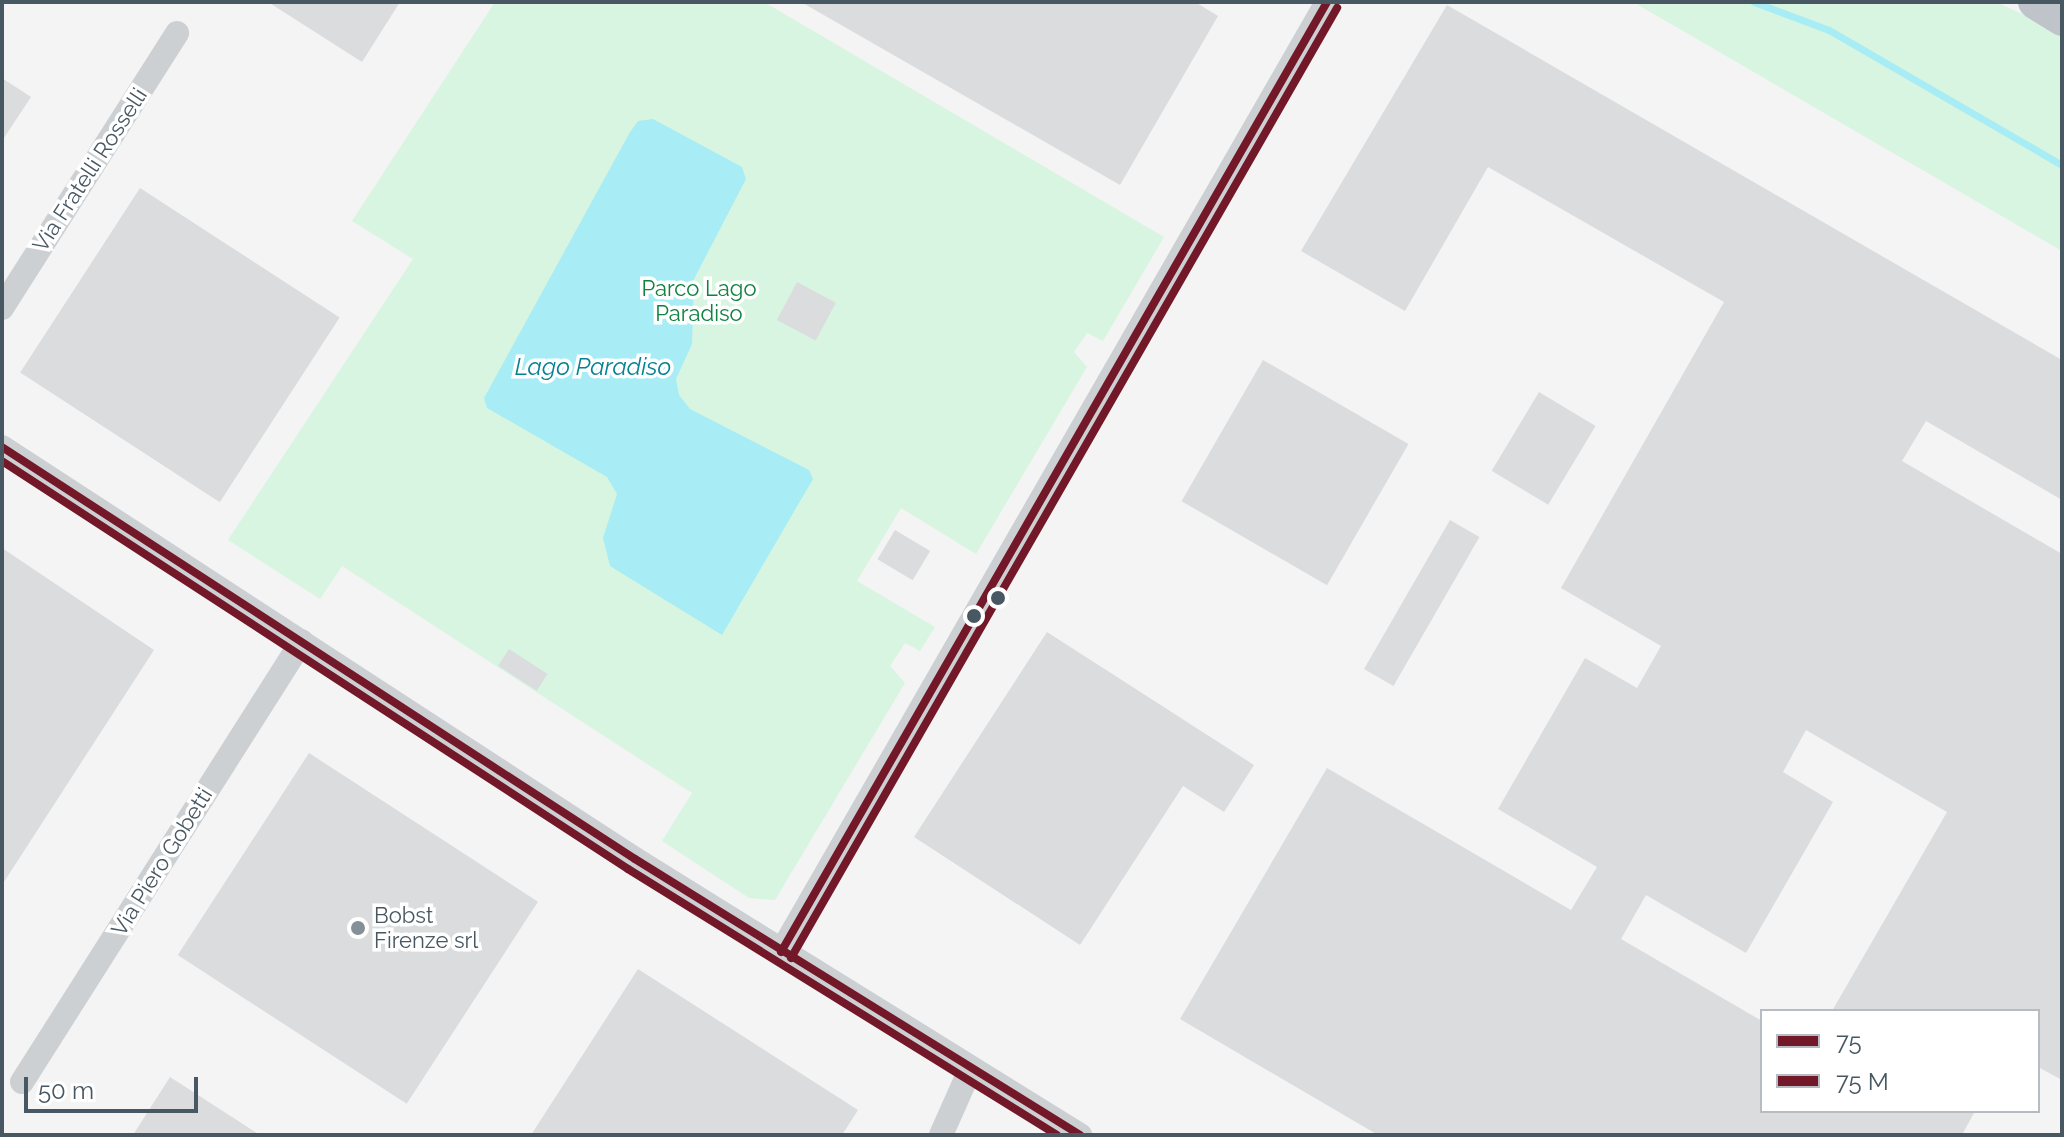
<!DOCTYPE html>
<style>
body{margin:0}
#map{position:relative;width:2064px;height:1137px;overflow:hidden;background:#f4f4f4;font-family:Raleway,sans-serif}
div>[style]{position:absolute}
.green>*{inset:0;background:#d7f5e0}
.water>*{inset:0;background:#a8ecf5}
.stream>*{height:7px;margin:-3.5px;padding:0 3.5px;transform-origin:3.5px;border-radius:3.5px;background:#a8ecf5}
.building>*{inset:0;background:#dbdcde;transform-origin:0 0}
.minor>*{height:24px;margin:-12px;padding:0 12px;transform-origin:12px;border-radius:12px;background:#cdd0d3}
.highway>*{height:34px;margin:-17px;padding:0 17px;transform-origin:17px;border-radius:17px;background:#bec4c9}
.bus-1>*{height:8px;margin:-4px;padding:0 4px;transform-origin:4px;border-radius:4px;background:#721828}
.bus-2>*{height:8px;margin:-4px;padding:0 4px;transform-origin:4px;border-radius:4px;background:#721828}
.dots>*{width:22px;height:22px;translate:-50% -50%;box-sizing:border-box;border:4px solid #fff;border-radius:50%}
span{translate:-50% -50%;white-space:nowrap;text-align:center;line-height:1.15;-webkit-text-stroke:7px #fff;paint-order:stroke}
.street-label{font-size:22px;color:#485863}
.park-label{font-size:22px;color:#0e823e}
.poi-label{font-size:22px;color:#485863}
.left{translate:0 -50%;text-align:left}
.water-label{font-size:24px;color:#048293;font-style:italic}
.frame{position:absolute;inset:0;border:4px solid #485863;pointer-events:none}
.legend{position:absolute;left:1760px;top:1009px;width:280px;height:104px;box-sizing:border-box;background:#fff;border:2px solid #b6bcc1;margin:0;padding:10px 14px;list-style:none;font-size:24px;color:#485863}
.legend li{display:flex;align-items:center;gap:16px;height:40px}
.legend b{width:40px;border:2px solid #b6bcc1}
.scale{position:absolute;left:24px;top:1077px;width:174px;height:36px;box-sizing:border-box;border:4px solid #485863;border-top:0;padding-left:10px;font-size:24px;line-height:28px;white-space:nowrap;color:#485863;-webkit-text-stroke:6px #fff;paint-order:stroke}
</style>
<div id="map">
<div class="green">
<i style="clip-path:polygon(495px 2px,764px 2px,1164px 237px,1103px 341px,1087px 333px,1074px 352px,1087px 367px,976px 554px,901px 508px,857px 581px,935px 627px,920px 651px,905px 643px,890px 666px,905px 683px,775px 900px,749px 898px,662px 841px,692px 793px,342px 566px,320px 599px,228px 540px,413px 259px,352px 221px)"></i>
<i style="clip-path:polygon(1633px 2px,1996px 2px,2062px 32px,2062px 251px)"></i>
</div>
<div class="water">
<i style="clip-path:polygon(653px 119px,742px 167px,746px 179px,694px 279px,692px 344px,676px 379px,679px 395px,690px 409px,809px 470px,813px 479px,722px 635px,610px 566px,603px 538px,617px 494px,607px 477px,487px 408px,484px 398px,630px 132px,638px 121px)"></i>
</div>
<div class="stream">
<i style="left:1754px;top:2px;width:80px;rotate:20.5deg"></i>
<i style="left:1829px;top:30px;width:269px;rotate:30.1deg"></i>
</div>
<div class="building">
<i style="clip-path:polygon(268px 2px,400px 2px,362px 62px)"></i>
<i style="clip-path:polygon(801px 2px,1195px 2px,1218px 16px,1120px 185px)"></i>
<i style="clip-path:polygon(1447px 5px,2062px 360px,2062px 500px,1926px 421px,1902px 461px,2062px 554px,2062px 1080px,2038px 1067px,2038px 1011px,1832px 1011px,1947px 812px,1806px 730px,1783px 772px,1833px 802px,1746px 953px,1646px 895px,1621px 939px,1762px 1021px,1762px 1111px,1975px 1111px,1962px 1135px,1378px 1135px,1180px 1019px,1327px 768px,1571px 910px,1597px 867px,1498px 809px,1585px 658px,1637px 688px,1661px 646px,1561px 588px,1724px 302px,1488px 167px,1405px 311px,1301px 251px)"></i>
<i style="clip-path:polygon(2px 78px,31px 97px,2px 141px)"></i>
<i style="left:140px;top:188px;width:238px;height:220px;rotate:33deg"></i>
<i style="left:797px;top:282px;width:44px;height:43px;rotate:28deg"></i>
<i style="left:1263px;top:360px;width:168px;height:163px;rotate:30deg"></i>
<i style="left:1539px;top:392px;width:66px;height:92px;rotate:31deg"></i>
<i style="left:1450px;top:520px;width:34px;height:172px;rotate:30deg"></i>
<i style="left:895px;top:530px;width:41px;height:34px;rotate:31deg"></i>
<i style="clip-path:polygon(2px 548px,154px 650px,2px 885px)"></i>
<i style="clip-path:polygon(1047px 632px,1254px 765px,1224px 812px,1183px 786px,1080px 945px,914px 837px)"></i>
<i style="left:509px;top:649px;width:46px;height:20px;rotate:33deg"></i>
<i style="left:309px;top:753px;width:273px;height:241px;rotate:33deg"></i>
<i style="clip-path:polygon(638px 969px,858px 1110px,842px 1135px,531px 1135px)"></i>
<i style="clip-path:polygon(170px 1077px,260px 1135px,133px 1135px)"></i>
</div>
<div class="minor">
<i style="left:2px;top:308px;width:326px;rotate:-57.5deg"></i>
<i style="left:2px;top:447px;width:755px;rotate:33.06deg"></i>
<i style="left:635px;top:859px;width:524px;rotate:31.81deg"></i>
<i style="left:781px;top:952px;width:1096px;rotate:-60.11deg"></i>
<i style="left:22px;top:1082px;width:522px;rotate:-57.59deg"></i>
<i style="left:941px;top:1135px;width:71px;rotate:-66deg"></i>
</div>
<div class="highway">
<i style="left:2035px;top:2px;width:32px;rotate:32deg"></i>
</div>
<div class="bus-1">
<i style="left:2px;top:447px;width:755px;rotate:33.06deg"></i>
<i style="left:635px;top:859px;width:524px;rotate:31.81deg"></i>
<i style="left:781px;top:952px;width:1096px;rotate:-60.11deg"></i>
</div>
<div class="bus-2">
<i style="left:2px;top:461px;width:747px;rotate:33.09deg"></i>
<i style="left:628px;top:869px;width:505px;rotate:31.8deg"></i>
<i style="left:791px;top:958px;width:1096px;rotate:-60.11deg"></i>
</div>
<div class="dots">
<i style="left:998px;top:598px;background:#485863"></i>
<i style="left:974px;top:616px;background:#485863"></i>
<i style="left:358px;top:928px;background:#848f96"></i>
</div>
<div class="street-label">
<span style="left:90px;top:170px;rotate:-57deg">Via Fratelli Rosselli</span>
<span style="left:162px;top:862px;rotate:-58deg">Via Piero Gobetti</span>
</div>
<div class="park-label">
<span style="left:699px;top:301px">Parco Lago<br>Paradiso</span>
</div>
<div class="poi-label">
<span class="left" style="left:374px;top:928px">Bobst<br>Firenze srl</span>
</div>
<div class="water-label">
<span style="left:593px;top:367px">Lago Paradiso</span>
</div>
<div class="frame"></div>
<ul class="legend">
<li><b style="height:10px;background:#721828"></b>75</li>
<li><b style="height:10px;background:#721828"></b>75 M</li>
</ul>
<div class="scale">50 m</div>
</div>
